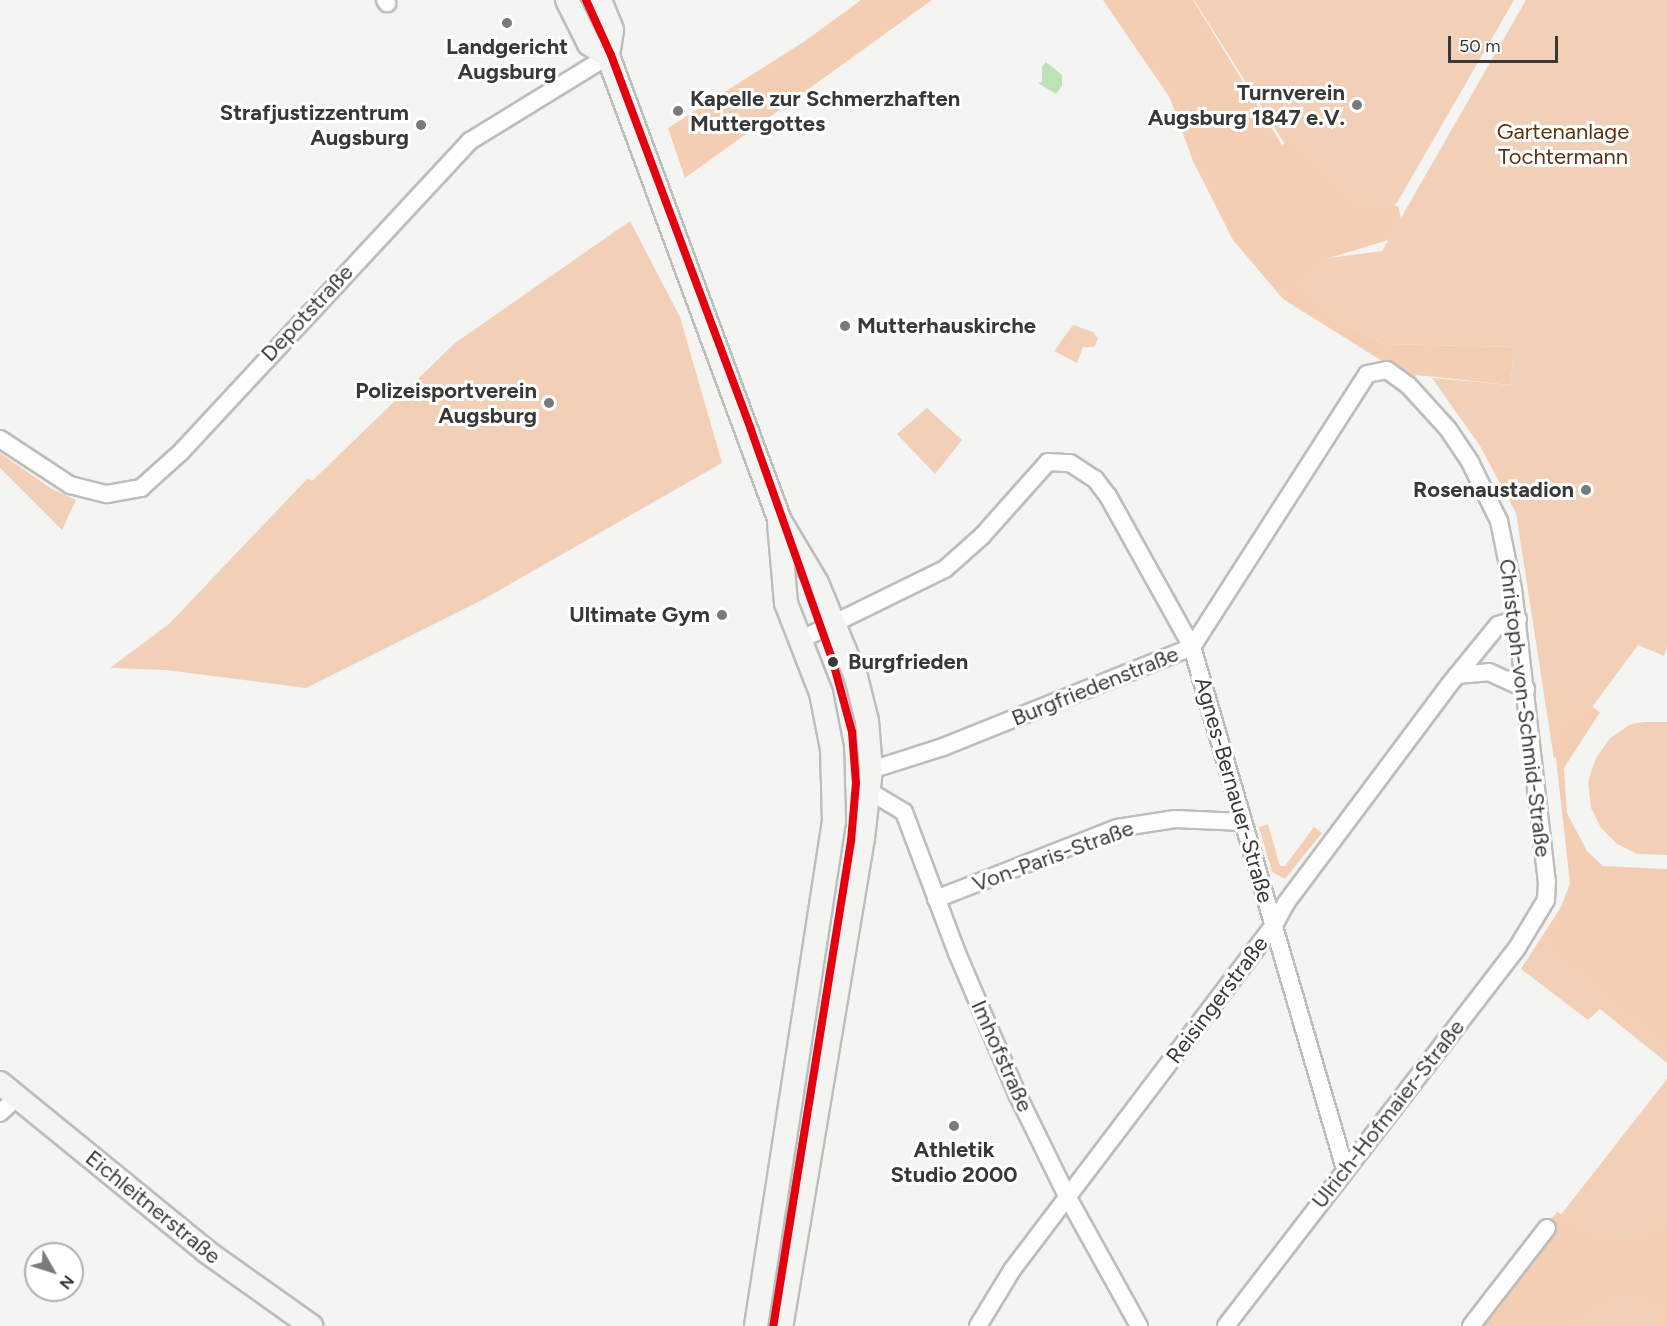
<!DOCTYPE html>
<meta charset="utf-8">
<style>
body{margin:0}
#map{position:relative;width:1667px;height:1326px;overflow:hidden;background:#f4f4f3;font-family:Figtree,sans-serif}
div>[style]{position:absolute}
.green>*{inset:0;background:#f2d0b8}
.forest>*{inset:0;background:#f3ceb3}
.water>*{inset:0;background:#bde2b6}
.roads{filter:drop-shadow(2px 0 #bdbdbc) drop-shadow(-2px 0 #bdbdbc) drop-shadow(0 2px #bdbdbc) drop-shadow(0 -2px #bdbdbc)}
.street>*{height:16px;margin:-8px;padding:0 8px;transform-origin:8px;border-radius:8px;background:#fdfdfd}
.secondary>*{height:22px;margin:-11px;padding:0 11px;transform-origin:11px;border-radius:11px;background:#f4f5f2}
.tram-1>*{height:8px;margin:-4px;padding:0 4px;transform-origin:4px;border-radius:4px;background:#e3000f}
.dots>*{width:16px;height:16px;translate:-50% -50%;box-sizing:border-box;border:3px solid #fff;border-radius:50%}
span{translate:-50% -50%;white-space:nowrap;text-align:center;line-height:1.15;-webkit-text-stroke:6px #fff;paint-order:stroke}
.poi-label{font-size:22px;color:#383837;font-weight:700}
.right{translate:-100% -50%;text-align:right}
.left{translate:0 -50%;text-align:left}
.park-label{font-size:22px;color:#5c310d}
.street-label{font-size:22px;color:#383837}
.stop-label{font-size:22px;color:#383837;font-weight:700}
.north{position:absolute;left:24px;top:1242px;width:60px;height:60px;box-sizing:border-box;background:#fff;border:2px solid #afafaf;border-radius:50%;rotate:129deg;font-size:16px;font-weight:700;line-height:24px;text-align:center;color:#383837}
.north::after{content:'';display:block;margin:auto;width:21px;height:27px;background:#7a7a79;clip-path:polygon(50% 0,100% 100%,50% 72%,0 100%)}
.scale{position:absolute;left:1448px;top:36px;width:110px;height:27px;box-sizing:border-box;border:3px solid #383837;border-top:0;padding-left:8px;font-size:18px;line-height:21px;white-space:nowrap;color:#383837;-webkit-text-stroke:4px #fff;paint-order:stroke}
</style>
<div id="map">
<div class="green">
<i style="clip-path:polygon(1194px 0,1514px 0,1398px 201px,1380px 223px,1286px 146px)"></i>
<i style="clip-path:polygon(1526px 0,1667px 0,1667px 647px,1664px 656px,1638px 645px,1554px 759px,1516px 513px,1480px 446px,1432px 378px,1510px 385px,1515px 347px,1384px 344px,1344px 322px,1299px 284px,1329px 258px,1382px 251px)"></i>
<i style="clip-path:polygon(630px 221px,680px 317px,722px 463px,484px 599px,306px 688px,166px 670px,110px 668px,169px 624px,308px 478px,312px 481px,455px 343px)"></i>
<i style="clip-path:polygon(1073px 325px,1093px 332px,1098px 339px,1094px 347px,1083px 347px,1077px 363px,1054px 351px)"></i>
<i style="clip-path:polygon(927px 408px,962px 440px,935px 474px,897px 434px)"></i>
<i style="clip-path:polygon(0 453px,52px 489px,76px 500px,62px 530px,0 468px)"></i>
<i style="clip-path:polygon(1643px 722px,1667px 722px,1667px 855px,1638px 854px,1617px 844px,1601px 828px,1591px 808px,1588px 782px,1595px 760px,1609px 739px,1629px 725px)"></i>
<i style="clip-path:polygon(1268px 824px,1280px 866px,1285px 866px,1314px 827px,1322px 833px,1285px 879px,1272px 872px,1259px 827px)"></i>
<i style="clip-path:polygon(1667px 869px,1667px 1063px,1600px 1009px,1588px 1020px,1521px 969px,1583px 873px)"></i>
<i style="clip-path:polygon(1667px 1079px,1667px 1326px,1474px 1326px)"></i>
</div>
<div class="forest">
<i style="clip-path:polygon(861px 0,932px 0,685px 178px,668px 128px,805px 41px)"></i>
<i style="clip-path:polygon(1103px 0,1193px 0,1282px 145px,1296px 139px,1356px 203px,1398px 206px,1401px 218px,1395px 238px,1329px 258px,1300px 284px,1344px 322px,1384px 344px,1515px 347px,1510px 385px,1417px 375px,1411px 379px,1283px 299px,1233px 240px,1193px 161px,1170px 98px)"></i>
<i style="clip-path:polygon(1592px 707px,1600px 712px,1564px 768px,1567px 813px,1587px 851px,1603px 866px,1667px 869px,1667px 1053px,1540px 944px,1557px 918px,1570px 883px,1552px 724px)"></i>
<i style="clip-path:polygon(1557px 1212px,1606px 1240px,1649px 1232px,1667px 1220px,1667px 1326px,1655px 1326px,1660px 1310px,1616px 1296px,1593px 1317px,1575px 1326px,1467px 1326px)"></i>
</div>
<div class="water">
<i style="clip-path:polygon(1046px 62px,1062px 75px,1062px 86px,1056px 94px,1038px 83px,1042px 82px,1042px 67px)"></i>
</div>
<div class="roads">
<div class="street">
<i style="left:385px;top:0;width:4px;rotate:56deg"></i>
<i style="left:0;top:439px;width:84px;rotate:33.3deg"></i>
<i style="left:70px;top:485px;width:38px;rotate:14deg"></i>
<i style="left:107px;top:494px;width:35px;rotate:-10deg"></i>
<i style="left:141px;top:488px;width:54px;rotate:-42deg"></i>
<i style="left:181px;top:452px;width:425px;rotate:-47.1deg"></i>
<i style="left:470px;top:141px;width:162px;rotate:-31.6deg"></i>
<i style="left:800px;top:640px;width:161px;rotate:-26.1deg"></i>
<i style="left:945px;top:569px;width:50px;rotate:-41.7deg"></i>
<i style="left:982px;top:536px;width:99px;rotate:-48.3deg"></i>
<i style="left:1048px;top:462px;width:22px;rotate:3deg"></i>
<i style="left:1070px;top:463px;width:30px;rotate:33deg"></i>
<i style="left:1095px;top:479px;width:21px;rotate:53deg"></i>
<i style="left:1108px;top:496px;width:173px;rotate:60.9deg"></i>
<i style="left:1192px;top:647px;width:544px;rotate:73.66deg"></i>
<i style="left:1457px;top:675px;width:32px;rotate:-5deg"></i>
<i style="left:1489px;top:672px;width:41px;rotate:24.7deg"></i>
<i style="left:871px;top:770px;width:76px;rotate:-17.7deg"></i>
<i style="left:943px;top:747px;width:268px;rotate:-21.9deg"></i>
<i style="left:1192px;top:647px;width:324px;rotate:-57.3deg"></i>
<i style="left:1367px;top:374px;width:20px;rotate:-11deg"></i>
<i style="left:1387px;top:370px;width:26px;rotate:36deg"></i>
<i style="left:1408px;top:385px;width:59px;rotate:47.7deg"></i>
<i style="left:1448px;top:429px;width:40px;rotate:56deg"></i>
<i style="left:1470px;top:462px;width:66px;rotate:63.8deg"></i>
<i style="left:1499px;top:521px;width:69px;rotate:78.4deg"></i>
<i style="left:1513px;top:589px;width:294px;rotate:83.4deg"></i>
<i style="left:1547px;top:881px;width:19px;rotate:93deg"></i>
<i style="left:1546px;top:900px;width:56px;rotate:121.1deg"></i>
<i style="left:1517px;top:948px;width:477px;rotate:127.6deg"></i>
<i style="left:869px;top:791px;width:41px;rotate:31deg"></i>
<i style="left:904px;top:812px;width:151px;rotate:69.4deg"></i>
<i style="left:957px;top:953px;width:153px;rotate:66.9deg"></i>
<i style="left:1017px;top:1094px;width:114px;rotate:63.9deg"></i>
<i style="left:1067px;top:1196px;width:149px;rotate:61deg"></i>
<i style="left:936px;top:899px;width:194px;rotate:-21.4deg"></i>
<i style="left:1117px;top:828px;width:59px;rotate:-8.8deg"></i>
<i style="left:1175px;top:819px;width:68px;rotate:2.5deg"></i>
<i style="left:0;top:1113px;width:23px;rotate:-43deg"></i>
<i style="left:978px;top:1326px;width:66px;rotate:-58.7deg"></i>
<i style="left:1012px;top:1270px;width:433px;rotate:-52.8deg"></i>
<i style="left:1274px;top:925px;width:25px;rotate:-61deg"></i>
<i style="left:1286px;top:903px;width:272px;rotate:-53.2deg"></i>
<i style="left:1449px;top:685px;width:77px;rotate:-50.8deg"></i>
<i style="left:1498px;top:625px;width:21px;rotate:-17deg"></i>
<i style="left:1471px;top:1326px;width:124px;rotate:-52.2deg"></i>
</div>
<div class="secondary">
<i style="left:567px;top:0;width:49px;rotate:63.4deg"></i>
<i style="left:589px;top:44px;width:22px;rotate:32deg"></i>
<i style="left:600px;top:0;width:32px;rotate:68deg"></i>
<i style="left:612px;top:30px;width:26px;rotate:99deg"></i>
<i style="left:608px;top:56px;width:494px;rotate:69.7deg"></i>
<i style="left:779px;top:519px;width:74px;rotate:59.3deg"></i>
<i style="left:817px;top:583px;width:102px;rotate:67.5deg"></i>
<i style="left:856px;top:677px;width:45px;rotate:76deg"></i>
<i style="left:867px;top:721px;width:49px;rotate:85.3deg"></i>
<i style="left:871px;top:770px;width:68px;rotate:96.7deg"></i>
<i style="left:863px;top:838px;width:495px;rotate:99.5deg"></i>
<i style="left:0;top:1083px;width:267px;rotate:39.2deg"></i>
<i style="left:207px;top:1252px;width:128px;rotate:35.4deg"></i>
<i style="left:756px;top:1326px;width:511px;rotate:-81.22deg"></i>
<i style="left:834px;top:821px;width:72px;rotate:-91.6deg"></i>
<i style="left:832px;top:749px;width:57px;rotate:-101.1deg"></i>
<i style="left:821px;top:693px;width:97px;rotate:-111.3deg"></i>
<i style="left:786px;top:603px;width:80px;rotate:-95deg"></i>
</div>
</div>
<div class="tram-1">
<i style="left:586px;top:0;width:60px;rotate:65.6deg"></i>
<i style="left:611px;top:55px;width:400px;rotate:69.5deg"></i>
<i style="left:751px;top:430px;width:246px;rotate:70.5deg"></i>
<i style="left:833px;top:662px;width:73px;rotate:74.8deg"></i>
<i style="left:852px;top:732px;width:51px;rotate:85.5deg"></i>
<i style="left:856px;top:783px;width:58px;rotate:94.9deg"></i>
<i style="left:851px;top:841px;width:491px;rotate:99.1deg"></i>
</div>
<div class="dots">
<i style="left:507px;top:23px;background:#7a7a79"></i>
<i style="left:1357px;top:105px;background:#7a7a79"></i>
<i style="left:678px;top:111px;background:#7a7a79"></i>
<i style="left:421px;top:125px;background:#7a7a79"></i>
<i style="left:845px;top:326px;background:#7a7a79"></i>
<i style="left:549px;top:403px;background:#7a7a79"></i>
<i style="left:1586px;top:490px;background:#7a7a79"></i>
<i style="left:722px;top:615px;background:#7a7a79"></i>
<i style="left:833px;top:662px;background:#383837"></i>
<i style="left:954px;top:1126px;background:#7a7a79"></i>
</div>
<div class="poi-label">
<span style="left:507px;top:59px">Landgericht<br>Augsburg</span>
<span class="right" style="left:1345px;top:105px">Turnverein<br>Augsburg 1847 e.V.</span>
<span class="left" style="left:690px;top:111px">Kapelle zur Schmerzhaften<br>Muttergottes</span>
<span class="right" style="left:409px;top:125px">Strafjustizzentrum<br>Augsburg</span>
<span class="left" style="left:857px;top:326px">Mutterhauskirche</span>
<span class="right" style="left:537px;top:403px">Polizeisportverein<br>Augsburg</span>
<span class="right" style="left:1574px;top:490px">Rosenaustadion</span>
<span class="right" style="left:710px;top:615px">Ultimate Gym</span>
<span style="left:954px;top:1162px">Athletik<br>Studio 2000</span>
</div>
<div class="park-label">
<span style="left:1563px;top:144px">Gartenanlage<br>Tochtermann</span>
</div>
<div class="street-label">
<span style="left:307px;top:313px;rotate:-47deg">Depotstraße</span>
<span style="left:1095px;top:686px;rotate:-22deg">Burgfriedenstraße</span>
<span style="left:1525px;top:708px;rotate:83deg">Christoph-von-Schmid-Straße</span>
<span style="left:1234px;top:790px;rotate:74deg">Agnes-Bernauer-Straße</span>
<span style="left:1053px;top:856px;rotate:-20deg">Von-Paris-Straße</span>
<span style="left:1217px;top:1000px;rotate:-53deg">Reisingerstraße</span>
<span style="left:1002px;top:1056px;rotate:66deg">Imhofstraße</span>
<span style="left:1388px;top:1114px;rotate:-52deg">Ulrich-Hofmaier-Straße</span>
<span style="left:153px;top:1207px;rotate:39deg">Eichleitnerstraße</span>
</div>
<div class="stop-label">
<span class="left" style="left:848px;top:662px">Burgfrieden</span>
</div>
<div class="north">N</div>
<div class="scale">50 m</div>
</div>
